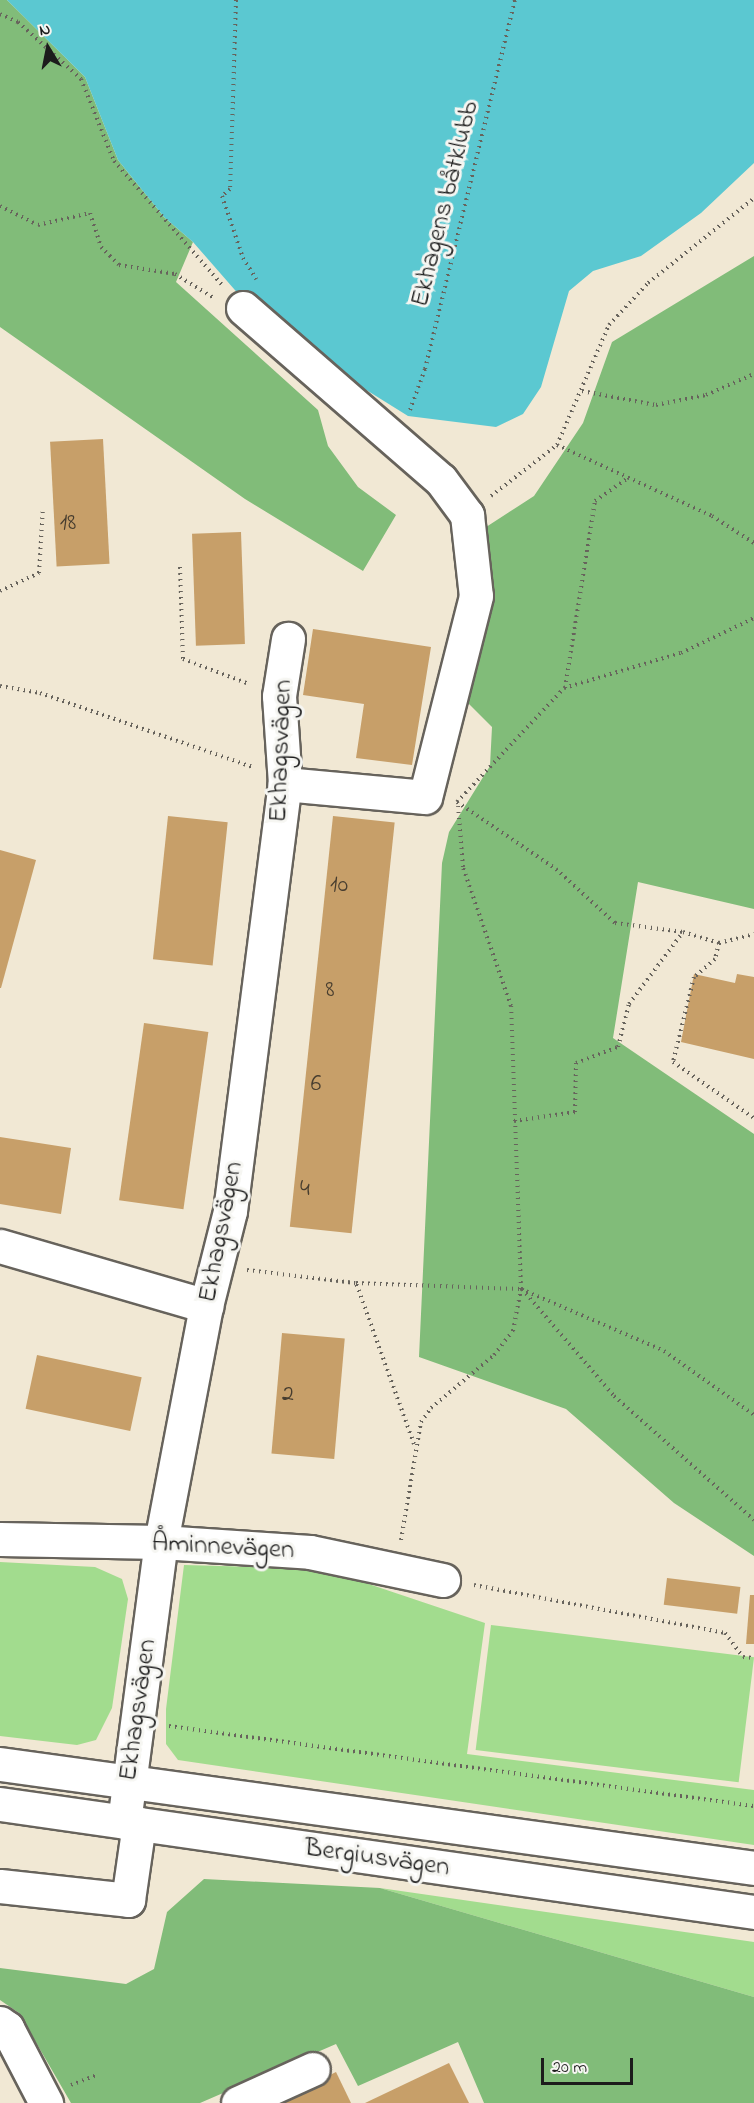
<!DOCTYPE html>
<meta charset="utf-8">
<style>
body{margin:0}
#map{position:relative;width:754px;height:2103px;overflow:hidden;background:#f1e8d4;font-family:"Indie Flower",sans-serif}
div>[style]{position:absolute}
.green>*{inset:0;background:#a2dc8e;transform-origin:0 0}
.forest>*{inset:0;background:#81bc79}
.water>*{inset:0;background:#5bc8d1}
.building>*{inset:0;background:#c79f69;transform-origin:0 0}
.path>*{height:4px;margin-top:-2px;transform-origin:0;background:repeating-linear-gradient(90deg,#67635c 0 1.5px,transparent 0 6px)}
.roads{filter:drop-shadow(2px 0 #67635c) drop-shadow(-2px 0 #67635c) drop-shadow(0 2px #67635c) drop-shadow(0 -2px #67635c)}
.minor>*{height:33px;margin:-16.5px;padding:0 16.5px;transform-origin:16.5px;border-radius:16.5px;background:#fff}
span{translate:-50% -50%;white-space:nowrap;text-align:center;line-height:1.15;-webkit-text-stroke:6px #f6f6f2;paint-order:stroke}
.number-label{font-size:24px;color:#473d2f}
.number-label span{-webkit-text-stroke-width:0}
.street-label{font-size:27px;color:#1c1c1c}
.north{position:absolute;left:18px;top:18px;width:60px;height:60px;-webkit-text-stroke:4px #f6f6f2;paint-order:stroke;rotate:350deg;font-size:16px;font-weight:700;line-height:24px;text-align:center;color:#1c1c1c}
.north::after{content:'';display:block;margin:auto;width:21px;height:27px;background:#1c1c1c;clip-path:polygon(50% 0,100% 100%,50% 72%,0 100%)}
.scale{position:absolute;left:541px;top:2058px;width:92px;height:27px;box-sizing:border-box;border:3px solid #1c1c1c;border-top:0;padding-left:8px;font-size:18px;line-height:21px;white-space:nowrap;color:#1c1c1c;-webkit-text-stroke:4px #f6f6f2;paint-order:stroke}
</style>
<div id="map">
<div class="green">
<i style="clip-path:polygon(0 1562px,95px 1567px,122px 1579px,128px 1599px,112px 1708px,96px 1740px,77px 1745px,0 1736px)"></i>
<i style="clip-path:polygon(184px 1565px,324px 1569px,485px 1623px,467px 1754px,754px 1790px,754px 1845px,178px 1760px,166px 1744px,166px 1709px)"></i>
<i style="left:491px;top:1625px;width:265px;height:126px;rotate:7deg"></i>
<i style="clip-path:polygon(380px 1888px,754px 1942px,754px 1997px)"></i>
</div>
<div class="forest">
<i style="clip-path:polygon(0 0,7px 0,85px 77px,118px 160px,164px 217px,193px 242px,176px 282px,318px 410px,328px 446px,358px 487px,396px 515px,363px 571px,245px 499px,0 327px)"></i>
<i style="clip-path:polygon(754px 256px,754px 909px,638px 882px,613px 1038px,754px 1134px,754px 1556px,674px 1503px,566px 1409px,419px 1357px,442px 863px,449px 832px,490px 766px,492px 727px,468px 703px,486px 619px,491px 562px,480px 531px,534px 496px,583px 423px,612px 342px)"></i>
<i style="clip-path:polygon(204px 1879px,380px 1888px,754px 1997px,754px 2103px,484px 2103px,458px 2042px,358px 2086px,336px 2044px,200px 2103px,71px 2103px,19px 2013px,0 2000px,0 1968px,126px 1984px,154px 1969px,167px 1912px)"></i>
</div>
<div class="water">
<i style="clip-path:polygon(7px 0,754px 0,754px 163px,701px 213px,641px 256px,593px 271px,569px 291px,541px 387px,523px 414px,496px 427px,408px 416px,315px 358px,241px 297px,193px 242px,164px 217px,118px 160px,85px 77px)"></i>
</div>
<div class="building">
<i style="left:103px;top:439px;width:125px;height:53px;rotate:87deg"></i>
<i style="left:241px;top:532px;width:112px;height:49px;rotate:88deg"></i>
<i style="clip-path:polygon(313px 629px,431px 647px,412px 765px,356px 758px,364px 704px,303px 695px)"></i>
<i style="left:168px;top:816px;width:60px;height:144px;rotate:6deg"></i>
<i style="left:333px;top:816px;width:62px;height:413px;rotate:6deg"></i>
<i style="clip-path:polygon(0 850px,36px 860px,1px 988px,0 988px)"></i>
<i style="clip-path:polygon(694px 974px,735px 983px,737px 974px,754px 977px,754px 1059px,681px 1042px)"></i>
<i style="left:144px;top:1023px;width:65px;height:179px;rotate:8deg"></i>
<i style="clip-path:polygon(0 1137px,71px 1148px,61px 1214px,0 1204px)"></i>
<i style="left:282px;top:1333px;width:63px;height:121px;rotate:5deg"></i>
<i style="left:37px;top:1355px;width:107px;height:55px;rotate:12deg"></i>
<i style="left:667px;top:1578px;width:74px;height:27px;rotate:7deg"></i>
<i style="clip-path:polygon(750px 1595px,754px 1595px,754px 1644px,746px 1644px)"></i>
<i style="clip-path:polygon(449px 2063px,469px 2103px,365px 2103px)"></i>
<i style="clip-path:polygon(336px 2072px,351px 2103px,272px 2103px)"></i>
</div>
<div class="path">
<i style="left:236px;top:0;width:189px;rotate:91.8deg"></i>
<i style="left:230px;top:189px;width:11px;rotate:139deg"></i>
<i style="left:222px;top:196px;width:65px;rotate:71.3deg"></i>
<i style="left:243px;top:258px;width:25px;rotate:58deg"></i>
<i style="left:0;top:14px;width:20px;rotate:24deg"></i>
<i style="left:18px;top:22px;width:85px;rotate:42.1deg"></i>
<i style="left:81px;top:79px;width:88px;rotate:68.1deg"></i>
<i style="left:114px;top:161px;width:164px;rotate:48.9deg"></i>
<i style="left:0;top:206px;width:42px;rotate:26.6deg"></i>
<i style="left:38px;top:225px;width:53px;rotate:-13deg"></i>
<i style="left:90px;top:213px;width:36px;rotate:72deg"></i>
<i style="left:101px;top:247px;width:25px;rotate:45deg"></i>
<i style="left:119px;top:265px;width:57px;rotate:9.1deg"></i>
<i style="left:175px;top:274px;width:46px;rotate:31.6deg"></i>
<i style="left:582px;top:391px;width:75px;rotate:10.7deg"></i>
<i style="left:656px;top:405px;width:51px;rotate:-11.3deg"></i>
<i style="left:706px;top:395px;width:52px;rotate:-23.6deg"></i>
<i style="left:410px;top:410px;width:44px;rotate:-69.9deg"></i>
<i style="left:425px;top:369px;width:380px;rotate:-76.3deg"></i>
<i style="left:557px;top:445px;width:170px;rotate:24.6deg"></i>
<i style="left:712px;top:516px;width:50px;rotate:32.7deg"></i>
<i style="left:491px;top:496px;width:83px;rotate:-37.7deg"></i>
<i style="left:557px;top:445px;width:131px;rotate:-66.6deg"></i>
<i style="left:609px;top:325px;width:57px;rotate:-47.1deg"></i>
<i style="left:648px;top:283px;width:136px;rotate:-38.7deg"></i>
<i style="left:180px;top:567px;width:92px;rotate:88.1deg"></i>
<i style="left:183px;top:659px;width:71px;rotate:20.7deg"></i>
<i style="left:0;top:591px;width:43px;rotate:-24.8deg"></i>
<i style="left:39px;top:573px;width:65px;rotate:-86.5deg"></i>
<i style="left:0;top:686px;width:41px;rotate:9.9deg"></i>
<i style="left:40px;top:693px;width:225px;rotate:19.2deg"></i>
<i style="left:565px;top:688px;width:189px;rotate:-80.9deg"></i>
<i style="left:595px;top:501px;width:40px;rotate:-34.9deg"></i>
<i style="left:457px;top:802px;width:156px;rotate:-46.8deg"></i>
<i style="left:564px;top:688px;width:122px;rotate:-16.7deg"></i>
<i style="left:681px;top:653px;width:81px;rotate:-25.6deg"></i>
<i style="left:457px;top:802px;width:120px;rotate:34.1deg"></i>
<i style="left:556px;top:869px;width:80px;rotate:42.5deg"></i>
<i style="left:615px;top:923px;width:69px;rotate:7.5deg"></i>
<i style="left:683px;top:932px;width:38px;rotate:17deg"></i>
<i style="left:719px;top:943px;width:36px;rotate:-14deg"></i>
<i style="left:719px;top:943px;width:16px;rotate:104deg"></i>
<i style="left:715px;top:959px;width:28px;rotate:139deg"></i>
<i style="left:694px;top:977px;width:88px;rotate:103.9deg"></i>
<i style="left:673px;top:1062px;width:98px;rotate:34.7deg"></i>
<i style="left:514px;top:1121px;width:62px;rotate:-8.4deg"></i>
<i style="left:575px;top:1112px;width:49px;rotate:-88.8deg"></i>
<i style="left:576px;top:1063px;width:45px;rotate:-20.9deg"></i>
<i style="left:618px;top:1047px;width:44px;rotate:-75.7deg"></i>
<i style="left:629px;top:1004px;width:90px;rotate:-53.1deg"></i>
<i style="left:247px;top:1270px;width:109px;rotate:6.9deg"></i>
<i style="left:522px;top:1289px;width:141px;rotate:49.3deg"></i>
<i style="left:614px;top:1396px;width:187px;rotate:41.5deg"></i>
<i style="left:414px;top:1444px;width:171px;rotate:-109.8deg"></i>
<i style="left:356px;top:1283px;width:165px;rotate:2.1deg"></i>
<i style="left:521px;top:1289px;width:156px;rotate:23.4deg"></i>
<i style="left:664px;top:1351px;width:110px;rotate:35.4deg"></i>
<i style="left:401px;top:1540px;width:120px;rotate:-80.4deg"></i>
<i style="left:421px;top:1422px;width:17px;rotate:-54deg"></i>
<i style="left:431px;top:1408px;width:82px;rotate:-40.1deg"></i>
<i style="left:494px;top:1355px;width:31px;rotate:-52deg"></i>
<i style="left:513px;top:1331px;width:43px;rotate:-79.2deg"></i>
<i style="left:521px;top:1289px;width:283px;rotate:-92deg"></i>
<i style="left:511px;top:1006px;width:147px;rotate:-109.1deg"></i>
<i style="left:463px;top:867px;width:61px;rotate:-94.7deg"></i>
<i style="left:474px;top:1585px;width:256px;rotate:10.8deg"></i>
<i style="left:725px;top:1633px;width:30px;rotate:53deg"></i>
<i style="left:743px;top:1657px;width:11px;rotate:5deg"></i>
<i style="left:169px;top:1726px;width:590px;rotate:7.79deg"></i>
<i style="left:71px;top:2085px;width:28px;rotate:-21deg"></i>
</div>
<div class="roads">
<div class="minor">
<i style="left:243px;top:308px;width:262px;rotate:41deg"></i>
<i style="left:441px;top:480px;width:44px;rotate:53.4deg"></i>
<i style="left:467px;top:515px;width:81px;rotate:83.7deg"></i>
<i style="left:476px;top:596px;width:207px;rotate:104.2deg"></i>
<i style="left:425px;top:797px;width:141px;rotate:-174.7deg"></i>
<i style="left:0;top:1246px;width:215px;rotate:16.2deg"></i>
<i style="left:0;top:1539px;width:161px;rotate:1.1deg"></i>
<i style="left:161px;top:1542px;width:149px;rotate:3.8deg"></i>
<i style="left:310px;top:1552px;width:136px;rotate:11.9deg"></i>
<i style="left:0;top:1764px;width:761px;rotate:7.85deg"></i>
<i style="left:0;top:1804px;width:762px;rotate:8.15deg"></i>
<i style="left:124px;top:1822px;width:282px;rotate:-82.5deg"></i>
<i style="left:161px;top:1542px;width:240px;rotate:-79.2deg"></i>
<i style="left:206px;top:1306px;width:98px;rotate:-75.8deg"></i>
<i style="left:230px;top:1211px;width:431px;rotate:-82.7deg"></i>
<i style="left:285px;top:784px;width:88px;rotate:-93.9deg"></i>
<i style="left:279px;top:696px;width:58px;rotate:-81deg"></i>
<i style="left:0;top:1886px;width:129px;rotate:6.2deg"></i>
<i style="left:128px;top:1900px;width:77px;rotate:-81.8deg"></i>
<i style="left:0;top:2023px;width:9px;rotate:36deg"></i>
<i style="left:7px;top:2028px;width:85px;rotate:62.5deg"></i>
<i style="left:238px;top:2103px;width:82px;rotate:-24.4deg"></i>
</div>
</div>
<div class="number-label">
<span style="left:68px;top:524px">18</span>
<span style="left:339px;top:886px">10</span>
<span style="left:330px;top:991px">8</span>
<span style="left:316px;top:1085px">6</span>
<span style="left:305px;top:1190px">4</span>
<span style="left:288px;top:1395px">2</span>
</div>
<div class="street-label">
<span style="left:445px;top:204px;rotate:-76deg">Ekhagens båtklubb</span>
<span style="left:281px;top:751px;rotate:-88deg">Ekhagsvägen</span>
<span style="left:221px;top:1232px;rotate:-79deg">Ekhagsvägen</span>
<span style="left:223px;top:1547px;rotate:3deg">Åminnevägen</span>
<span style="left:138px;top:1710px;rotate:-82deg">Ekhagsvägen</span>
<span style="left:377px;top:1858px;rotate:8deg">Bergiusvägen</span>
</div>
<div class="north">N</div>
<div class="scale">20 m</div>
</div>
